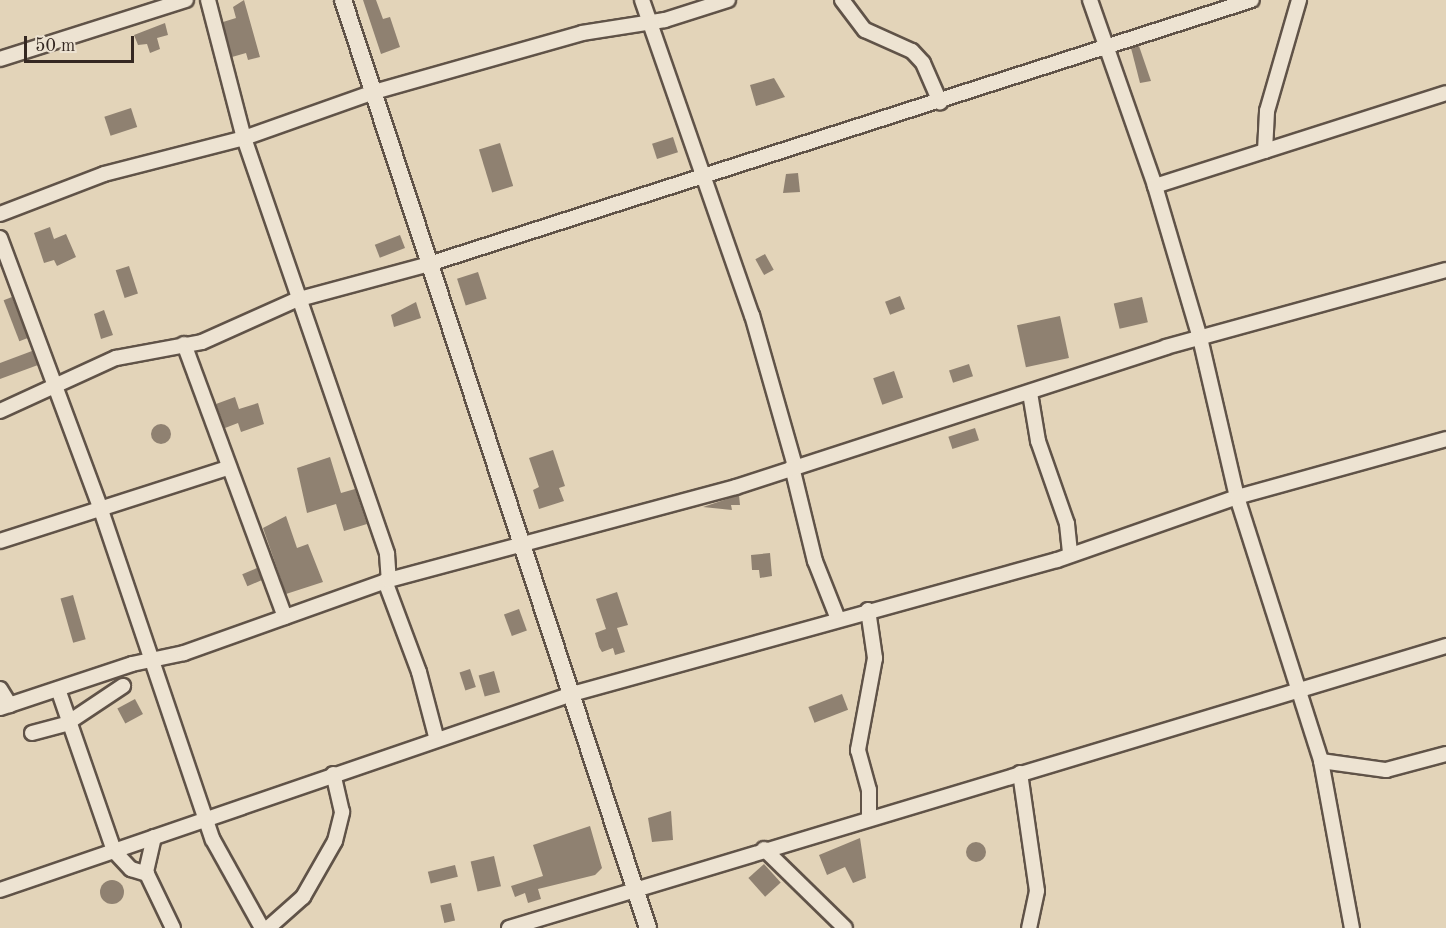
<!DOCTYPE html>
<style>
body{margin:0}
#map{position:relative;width:1446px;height:928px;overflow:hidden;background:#e3d4b9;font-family:"Old Standard TT",serif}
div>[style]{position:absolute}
.building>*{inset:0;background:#8f8171;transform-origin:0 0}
.round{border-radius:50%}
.roads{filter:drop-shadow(2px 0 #605348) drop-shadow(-2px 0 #605348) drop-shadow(0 2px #605348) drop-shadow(0 -2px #605348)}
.minor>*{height:14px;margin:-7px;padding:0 7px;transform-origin:7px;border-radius:7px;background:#ede3d2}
.tertiary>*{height:16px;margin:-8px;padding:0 8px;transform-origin:8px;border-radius:8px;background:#ede3d2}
span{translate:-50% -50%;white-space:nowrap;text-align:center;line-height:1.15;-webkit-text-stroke:6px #ede3d2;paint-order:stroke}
.scale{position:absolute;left:24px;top:36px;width:110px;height:27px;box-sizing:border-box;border:3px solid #352822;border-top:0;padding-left:8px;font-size:18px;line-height:21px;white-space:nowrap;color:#352822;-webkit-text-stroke:4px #ede3d2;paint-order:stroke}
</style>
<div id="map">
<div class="building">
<i style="clip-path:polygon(244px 0,260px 57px,248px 60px,246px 53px,232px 57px,223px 22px,236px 18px,233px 7px)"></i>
<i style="clip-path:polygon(363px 0,376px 0,383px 19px,390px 17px,400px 47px,381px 54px)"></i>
<i style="clip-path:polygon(165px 23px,168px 35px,157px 38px,160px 49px,150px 53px,147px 44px,138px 45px,134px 35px)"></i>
<i style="clip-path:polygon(1139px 46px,1151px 81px,1140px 83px,1131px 48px)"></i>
<i style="clip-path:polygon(774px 78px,785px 97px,756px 106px,750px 85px)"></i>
<i style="left:131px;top:108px;width:20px;height:28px;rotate:72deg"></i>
<i style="left:673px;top:137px;width:16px;height:22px;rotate:72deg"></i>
<i style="left:500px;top:143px;width:45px;height:22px;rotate:73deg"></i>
<i style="clip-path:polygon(798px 173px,800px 192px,783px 193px,786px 174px)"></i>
<i style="clip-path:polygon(50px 227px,54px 239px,66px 234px,76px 257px,57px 266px,54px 260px,44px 263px,34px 233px)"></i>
<i style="left:400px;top:235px;width:14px;height:27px;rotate:69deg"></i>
<i style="left:765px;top:254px;width:18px;height:11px;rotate:61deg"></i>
<i style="left:129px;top:266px;width:29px;height:14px;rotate:72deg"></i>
<i style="left:478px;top:272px;width:28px;height:22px;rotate:72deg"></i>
<i style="left:900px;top:296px;width:14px;height:16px;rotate:69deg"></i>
<i style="left:12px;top:297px;width:44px;height:9px;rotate:69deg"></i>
<i style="left:1142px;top:297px;width:26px;height:29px;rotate:77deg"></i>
<i style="clip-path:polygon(416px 302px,421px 318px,394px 327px,391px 315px)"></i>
<i style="clip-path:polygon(104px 310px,113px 335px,101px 339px,94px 314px)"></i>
<i style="left:1060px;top:316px;width:43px;height:44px;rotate:78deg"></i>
<i style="clip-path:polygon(32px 351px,38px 365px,0 379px,0 363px)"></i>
<i style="left:969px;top:364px;width:13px;height:21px;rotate:72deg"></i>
<i style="left:894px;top:371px;width:28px;height:22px;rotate:71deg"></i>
<i style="clip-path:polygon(235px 397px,239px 409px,258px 403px,264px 424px,241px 432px,238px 423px,225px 428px,216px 404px)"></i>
<i class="round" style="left:151px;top:424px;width:20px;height:20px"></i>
<i style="left:975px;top:428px;width:13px;height:28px;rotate:72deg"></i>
<i style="clip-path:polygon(553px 450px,565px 486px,559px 488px,564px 501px,539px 509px,533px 490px,539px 487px,529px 458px)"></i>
<i style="clip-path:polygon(330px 457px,341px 493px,355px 489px,367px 524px,344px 531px,336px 504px,307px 513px,297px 468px)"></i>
<i style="clip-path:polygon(739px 495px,740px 505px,731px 505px,732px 510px,703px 507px)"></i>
<i style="clip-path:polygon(286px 516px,297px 548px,308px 544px,323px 582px,286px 594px,263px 528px)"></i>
<i style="clip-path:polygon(770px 553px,772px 576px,760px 578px,759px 570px,752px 570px,751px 555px)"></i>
<i style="left:257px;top:568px;width:13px;height:16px;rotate:67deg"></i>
<i style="clip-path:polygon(617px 592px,628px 625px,617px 628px,625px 652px,615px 655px,613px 648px,602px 652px,599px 647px,595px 633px,606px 629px,596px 599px)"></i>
<i style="left:73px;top:595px;width:46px;height:13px;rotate:74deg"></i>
<i style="left:519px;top:609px;width:23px;height:16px;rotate:70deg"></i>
<i style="left:470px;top:669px;width:19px;height:11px;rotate:72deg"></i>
<i style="left:494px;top:671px;width:22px;height:16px;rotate:74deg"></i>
<i style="left:842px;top:694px;width:17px;height:36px;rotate:69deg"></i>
<i style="left:135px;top:699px;width:17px;height:20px;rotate:62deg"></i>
<i style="clip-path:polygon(671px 811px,673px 840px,652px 842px,648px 818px)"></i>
<i style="clip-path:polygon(590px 826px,602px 868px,595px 875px,538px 889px,541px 899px,528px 903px,525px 893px,515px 897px,511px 886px,543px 876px,533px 845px)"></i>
<i style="clip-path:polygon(860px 838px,866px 878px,853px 883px,845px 867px,827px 875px,819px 855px)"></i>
<i class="round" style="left:966px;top:842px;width:20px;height:20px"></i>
<i style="left:494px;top:856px;width:31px;height:24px;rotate:77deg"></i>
<i style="left:764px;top:864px;width:25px;height:21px;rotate:48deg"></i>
<i style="left:455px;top:865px;width:12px;height:28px;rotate:76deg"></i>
<i class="round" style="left:100px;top:880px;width:24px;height:24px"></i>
<i style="left:451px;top:903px;width:18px;height:11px;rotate:77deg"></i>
</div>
<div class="roads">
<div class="minor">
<i style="left:208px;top:0;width:143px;rotate:75.4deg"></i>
<i style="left:244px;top:138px;width:440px;rotate:71deg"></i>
<i style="left:387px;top:554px;width:26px;rotate:86deg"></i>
<i style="left:642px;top:0;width:334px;rotate:70.8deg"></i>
<i style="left:752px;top:315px;width:157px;rotate:74.1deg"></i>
<i style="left:842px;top:0;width:38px;rotate:53deg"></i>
<i style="left:865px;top:30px;width:51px;rotate:24.1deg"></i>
<i style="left:912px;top:51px;width:16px;rotate:47deg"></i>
<i style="left:923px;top:63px;width:43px;rotate:66.4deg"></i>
<i style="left:1090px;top:0;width:197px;rotate:70.7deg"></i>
<i style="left:1155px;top:186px;width:159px;rotate:73.5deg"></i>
<i style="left:1200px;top:338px;width:163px;rotate:76.9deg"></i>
<i style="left:1237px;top:497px;width:277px;rotate:72.3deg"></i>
<i style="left:1321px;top:761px;width:170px;rotate:79.5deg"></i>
<i style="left:0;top:59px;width:195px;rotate:-17.6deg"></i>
<i style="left:1265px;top:151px;width:40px;rotate:-87.1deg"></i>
<i style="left:1267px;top:111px;width:116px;rotate:-73.9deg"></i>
<i style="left:1155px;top:186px;width:305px;rotate:-17.7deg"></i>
<i style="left:0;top:214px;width:111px;rotate:-21deg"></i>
<i style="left:104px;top:174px;width:145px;rotate:-14.4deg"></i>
<i style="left:244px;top:138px;width:138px;rotate:-19.5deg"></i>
<i style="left:374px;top:92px;width:216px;rotate:-15.8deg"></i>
<i style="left:582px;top:33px;width:84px;rotate:-8.9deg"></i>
<i style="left:665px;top:20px;width:66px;rotate:-17.6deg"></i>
<i style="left:0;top:238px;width:290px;rotate:69.6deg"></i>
<i style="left:101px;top:510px;width:348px;rotate:71.3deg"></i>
<i style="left:213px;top:840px;width:101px;rotate:60.9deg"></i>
<i style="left:184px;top:344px;width:291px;rotate:69.7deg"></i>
<i style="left:1030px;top:393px;width:49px;rotate:80.5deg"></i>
<i style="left:1038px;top:441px;width:88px;rotate:70.7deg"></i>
<i style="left:1067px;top:524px;width:31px;rotate:84deg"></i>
<i style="left:0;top:411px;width:128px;rotate:-24.6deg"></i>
<i style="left:116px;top:358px;width:87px;rotate:-10.5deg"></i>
<i style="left:202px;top:342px;width:103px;rotate:-24.1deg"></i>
<i style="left:296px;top:300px;width:138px;rotate:-15.1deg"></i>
<i style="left:429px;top:264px;width:864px;rotate:-17.79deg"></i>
<i style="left:792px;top:467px;width:97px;rotate:76.3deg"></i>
<i style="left:815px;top:561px;width:62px;rotate:68.4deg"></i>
<i style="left:0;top:541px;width:238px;rotate:-17.8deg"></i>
<i style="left:385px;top:581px;width:97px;rotate:69.5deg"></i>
<i style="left:419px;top:672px;width:70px;rotate:75.2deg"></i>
<i style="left:868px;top:610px;width:49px;rotate:81.7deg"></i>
<i style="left:875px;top:658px;width:94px;rotate:100.5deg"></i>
<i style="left:858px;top:750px;width:41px;rotate:74.6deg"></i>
<i style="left:869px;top:790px;width:27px;rotate:90deg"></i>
<i style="left:0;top:689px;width:19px;rotate:58deg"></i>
<i style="left:58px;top:689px;width:171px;rotate:70.9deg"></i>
<i style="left:114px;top:851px;width:25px;rotate:47deg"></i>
<i style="left:131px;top:869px;width:17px;rotate:17deg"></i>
<i style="left:0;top:708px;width:139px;rotate:-18.4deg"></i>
<i style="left:132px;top:664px;width:53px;rotate:-11.9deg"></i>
<i style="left:184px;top:653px;width:218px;rotate:-19.6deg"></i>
<i style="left:389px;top:580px;width:359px;rotate:-15deg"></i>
<i style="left:736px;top:487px;width:452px;rotate:-18deg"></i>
<i style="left:1166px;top:347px;width:290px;rotate:-15.4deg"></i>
<i style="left:69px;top:722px;width:65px;rotate:-33.7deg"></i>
<i style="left:32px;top:733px;width:38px;rotate:-15deg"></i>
<i style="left:1321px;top:761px;width:66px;rotate:7.9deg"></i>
<i style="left:1386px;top:770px;width:62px;rotate:-14.9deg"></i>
<i style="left:1020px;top:773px;width:119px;rotate:81.8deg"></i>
<i style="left:1037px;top:891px;width:38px;rotate:102deg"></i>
<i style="left:154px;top:837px;width:36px;rotate:103deg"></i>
<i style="left:146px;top:872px;width:62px;rotate:64.3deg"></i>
<i style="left:764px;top:849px;width:113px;rotate:44.3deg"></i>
<i style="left:0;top:890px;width:605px;rotate:-18.91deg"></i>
<i style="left:572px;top:694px;width:503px;rotate:-15.44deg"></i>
<i style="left:1057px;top:560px;width:191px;rotate:-19.3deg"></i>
<i style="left:1237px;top:497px;width:217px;rotate:-15.5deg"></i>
<i style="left:268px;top:928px;width:47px;rotate:-41.5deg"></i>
<i style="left:303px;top:897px;width:64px;rotate:-60.3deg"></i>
<i style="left:335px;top:841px;width:30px;rotate:-76deg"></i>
<i style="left:342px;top:812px;width:39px;rotate:-103deg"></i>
<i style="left:509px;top:928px;width:979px;rotate:-16.75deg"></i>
</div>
<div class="tertiary">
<i style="left:343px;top:0;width:977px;rotate:71.81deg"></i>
</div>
</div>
<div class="scale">50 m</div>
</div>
